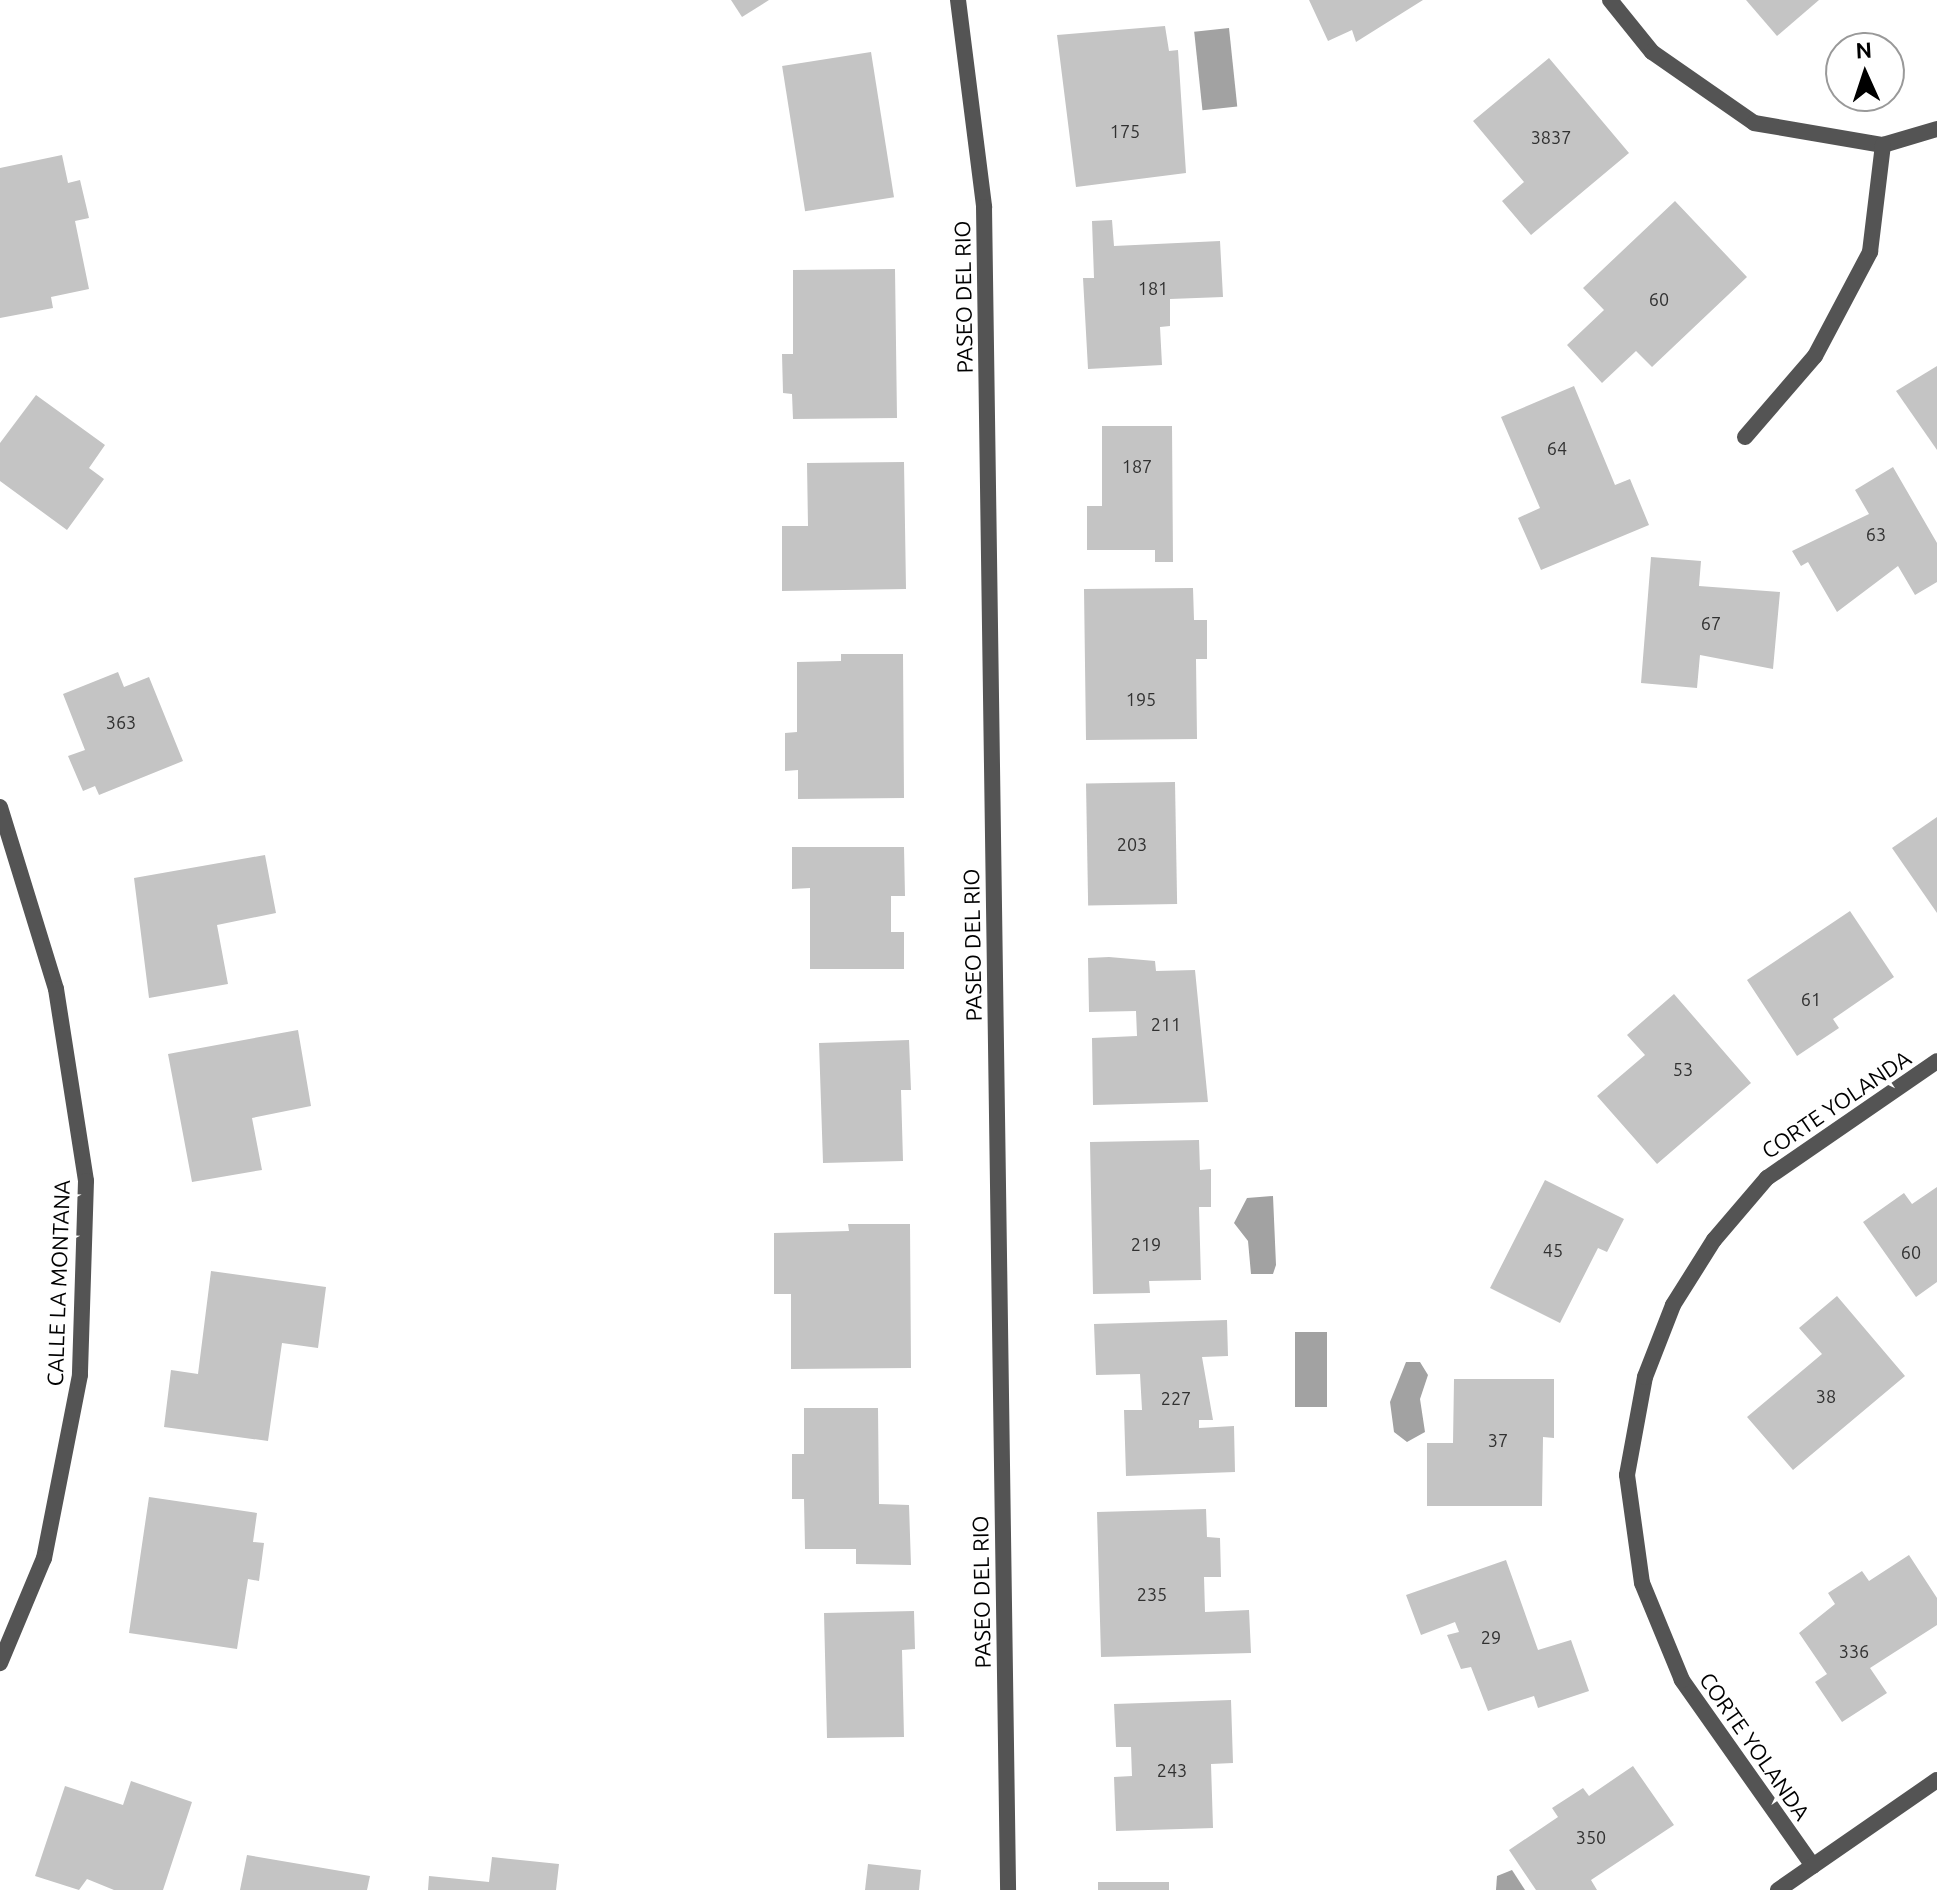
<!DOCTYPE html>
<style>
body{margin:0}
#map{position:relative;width:1937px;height:1890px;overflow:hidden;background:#fff;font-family:Ubuntu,sans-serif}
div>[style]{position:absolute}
.water>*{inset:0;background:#a2a2a2;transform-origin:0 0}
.building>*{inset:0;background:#c4c4c4;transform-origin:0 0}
.minor>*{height:16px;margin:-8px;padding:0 8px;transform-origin:8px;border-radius:8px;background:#545454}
span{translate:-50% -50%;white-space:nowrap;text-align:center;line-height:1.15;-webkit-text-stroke:8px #fff;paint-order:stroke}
.number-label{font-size:18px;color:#313131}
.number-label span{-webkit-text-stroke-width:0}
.street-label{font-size:22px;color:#000}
.north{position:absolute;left:1825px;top:32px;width:80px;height:80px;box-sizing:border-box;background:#fff;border:2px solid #999;border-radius:50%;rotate:357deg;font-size:22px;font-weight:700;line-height:32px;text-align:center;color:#000}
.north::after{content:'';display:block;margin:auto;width:28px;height:36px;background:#000;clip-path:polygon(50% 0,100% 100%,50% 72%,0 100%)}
</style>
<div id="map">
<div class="water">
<i style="left:1229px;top:28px;width:79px;height:35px;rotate:84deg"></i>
<i style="clip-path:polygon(1273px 1196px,1276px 1265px,1273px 1274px,1251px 1274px,1248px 1241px,1234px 1223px,1247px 1198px)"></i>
<i style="left:1295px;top:1332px;width:32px;height:75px"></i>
<i style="clip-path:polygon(1406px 1362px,1420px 1362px,1428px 1375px,1420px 1399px,1425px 1432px,1407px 1442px,1394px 1432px,1390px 1402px)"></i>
<i style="clip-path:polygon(1512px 1870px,1525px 1890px,1496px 1890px,1497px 1876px)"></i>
</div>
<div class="building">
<i style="clip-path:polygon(731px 0,769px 0,742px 17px)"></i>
<i style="clip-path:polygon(1309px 0,1423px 0,1356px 42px,1352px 30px,1328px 41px)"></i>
<i style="clip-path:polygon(1746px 0,1819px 0,1777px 36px)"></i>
<i style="clip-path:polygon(1165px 26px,1169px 51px,1178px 50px,1186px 173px,1076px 187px,1057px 35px)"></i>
<i style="left:871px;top:52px;width:147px;height:90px;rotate:81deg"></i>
<i style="clip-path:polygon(1549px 58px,1629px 153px,1531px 235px,1502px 201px,1524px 182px,1473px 121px)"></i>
<i style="clip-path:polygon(62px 155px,68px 183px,80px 180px,89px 218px,75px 221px,89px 289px,51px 297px,53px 308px,0 318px,0 168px)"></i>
<i style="clip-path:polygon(1675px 201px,1747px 277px,1652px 367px,1636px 351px,1602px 383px,1567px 345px,1604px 310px,1583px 288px)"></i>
<i style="clip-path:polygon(1112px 220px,1114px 246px,1220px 241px,1223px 297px,1170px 299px,1170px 326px,1160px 327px,1162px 365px,1088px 369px,1083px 278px,1094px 278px,1092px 221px)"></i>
<i style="clip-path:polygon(895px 269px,897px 418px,793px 419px,792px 394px,783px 393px,782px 354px,793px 354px,793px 270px)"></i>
<i style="clip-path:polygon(1937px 366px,1937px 450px,1896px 391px)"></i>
<i style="clip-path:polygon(1574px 386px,1615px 485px,1630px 479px,1649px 525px,1541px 570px,1518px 518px,1540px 508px,1501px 417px)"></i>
<i style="clip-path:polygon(36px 395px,105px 445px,89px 468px,104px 479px,67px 530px,0 481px,0 443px)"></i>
<i style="clip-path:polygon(1102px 426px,1172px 426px,1173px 562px,1155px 562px,1155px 550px,1087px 550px,1087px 506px,1102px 506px)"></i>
<i style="clip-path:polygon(904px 462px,906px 589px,782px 591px,782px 526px,808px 526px,807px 463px)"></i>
<i style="clip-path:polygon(1893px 467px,1937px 543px,1937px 582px,1915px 595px,1898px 566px,1837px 612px,1808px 562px,1801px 566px,1792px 551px,1869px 514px,1855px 490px)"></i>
<i style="clip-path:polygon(1651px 557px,1701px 561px,1699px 586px,1780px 592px,1773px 669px,1700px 655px,1697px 688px,1641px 683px)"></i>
<i style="clip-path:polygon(1193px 588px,1194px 620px,1207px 620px,1207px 659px,1196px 659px,1197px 739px,1086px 740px,1084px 589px)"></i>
<i style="clip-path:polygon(841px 654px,903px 654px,904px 798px,798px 799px,798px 770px,785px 771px,785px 733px,797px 732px,797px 662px,841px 661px)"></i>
<i style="clip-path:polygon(118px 672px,124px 687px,149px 677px,183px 761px,99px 795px,95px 786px,83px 791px,68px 756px,85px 750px,63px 694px)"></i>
<i style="left:1175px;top:782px;width:122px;height:89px;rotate:89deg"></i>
<i style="clip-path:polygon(1937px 817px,1937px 913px,1892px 848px)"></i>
<i style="clip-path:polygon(792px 847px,904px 847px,905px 896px,891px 896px,891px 932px,904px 932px,904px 969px,810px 969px,810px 888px,792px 889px)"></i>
<i style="clip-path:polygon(265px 855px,276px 913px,217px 925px,228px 984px,149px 998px,134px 878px)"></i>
<i style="clip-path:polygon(1850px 911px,1894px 977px,1833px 1019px,1839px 1028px,1797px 1056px,1747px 980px)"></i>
<i style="clip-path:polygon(1109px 957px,1155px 961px,1156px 971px,1195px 970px,1208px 1102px,1093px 1105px,1092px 1038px,1137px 1036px,1136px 1011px,1089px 1012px,1088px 958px)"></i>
<i style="clip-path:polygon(1674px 994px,1751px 1083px,1657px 1164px,1597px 1096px,1645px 1055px,1627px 1035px)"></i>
<i style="clip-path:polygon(298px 1030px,311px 1106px,252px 1118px,262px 1170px,192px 1182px,168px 1054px)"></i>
<i style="clip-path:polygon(909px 1040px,911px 1090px,901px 1090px,903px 1161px,823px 1163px,819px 1043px)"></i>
<i style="clip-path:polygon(1199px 1140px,1200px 1170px,1211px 1169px,1211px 1207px,1199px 1207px,1201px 1280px,1149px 1281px,1150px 1293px,1093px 1294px,1090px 1142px)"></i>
<i style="clip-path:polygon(1545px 1180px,1624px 1219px,1607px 1252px,1598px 1248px,1560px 1323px,1490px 1288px)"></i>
<i style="clip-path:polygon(1937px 1187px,1937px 1282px,1916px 1297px,1863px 1222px,1904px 1193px,1912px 1204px)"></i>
<i style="clip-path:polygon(848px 1224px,910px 1224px,911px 1368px,791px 1369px,791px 1294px,774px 1294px,774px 1233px,849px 1231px)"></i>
<i style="clip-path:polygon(211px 1271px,326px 1287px,318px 1348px,282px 1343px,268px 1441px,164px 1427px,171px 1370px,198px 1374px)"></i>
<i style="clip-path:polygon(1837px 1296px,1905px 1376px,1793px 1470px,1747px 1417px,1822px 1354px,1799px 1328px)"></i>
<i style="clip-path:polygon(1227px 1320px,1228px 1356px,1202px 1357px,1213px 1420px,1199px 1420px,1199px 1428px,1234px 1426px,1235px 1472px,1126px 1476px,1124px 1410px,1142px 1410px,1140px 1374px,1096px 1375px,1094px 1324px)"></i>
<i style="clip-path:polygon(1454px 1379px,1554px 1379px,1554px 1438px,1543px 1437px,1542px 1506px,1427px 1506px,1427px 1443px,1453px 1443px)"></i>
<i style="clip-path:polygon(804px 1408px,878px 1408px,879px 1504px,909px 1505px,911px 1565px,856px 1564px,856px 1549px,805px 1549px,804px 1499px,792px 1499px,792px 1454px,804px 1454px)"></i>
<i style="clip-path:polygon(149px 1497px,257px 1513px,253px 1542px,264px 1543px,259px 1581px,248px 1579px,237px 1649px,129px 1633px)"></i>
<i style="clip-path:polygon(1206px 1509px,1207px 1537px,1220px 1538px,1221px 1577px,1204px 1577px,1205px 1612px,1249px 1610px,1251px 1653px,1101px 1657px,1097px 1512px)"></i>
<i style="clip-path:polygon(1909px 1555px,1937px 1598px,1937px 1625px,1870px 1668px,1887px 1693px,1842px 1722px,1815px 1682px,1827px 1674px,1799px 1633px,1835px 1604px,1828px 1593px,1862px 1571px,1869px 1581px)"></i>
<i style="clip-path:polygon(1506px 1560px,1538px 1650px,1571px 1640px,1589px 1691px,1538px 1708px,1534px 1696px,1488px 1711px,1471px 1667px,1461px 1669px,1447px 1635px,1459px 1632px,1455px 1622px,1421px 1635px,1406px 1595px)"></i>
<i style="clip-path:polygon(914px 1611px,915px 1649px,902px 1650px,904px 1737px,827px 1738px,824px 1613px)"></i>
<i style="clip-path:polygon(1231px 1700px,1233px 1763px,1211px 1764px,1213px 1828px,1116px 1831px,1114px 1777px,1132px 1776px,1131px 1747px,1116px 1747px,1114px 1704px)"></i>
<i style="clip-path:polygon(1633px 1766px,1674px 1825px,1591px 1880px,1597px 1890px,1536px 1890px,1509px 1850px,1558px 1817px,1552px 1808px,1583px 1788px,1589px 1796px)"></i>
<i style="clip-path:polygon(131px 1781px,192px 1802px,163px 1890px,114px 1890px,87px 1879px,79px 1890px,35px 1876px,65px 1786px,123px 1805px)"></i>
<i style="clip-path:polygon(247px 1855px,370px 1876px,367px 1890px,240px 1890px)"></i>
<i style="clip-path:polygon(492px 1857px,559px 1864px,556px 1890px,428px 1890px,429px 1876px,489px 1882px)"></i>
<i style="clip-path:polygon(868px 1864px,921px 1870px,919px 1890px,865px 1890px)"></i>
<i style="left:1169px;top:1882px;width:8px;height:71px;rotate:90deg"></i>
</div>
<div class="minor">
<i style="left:958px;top:0;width:209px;rotate:82.8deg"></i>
<i style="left:984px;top:207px;width:1683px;rotate:89.18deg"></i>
<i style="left:1610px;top:0;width:67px;rotate:51.1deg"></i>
<i style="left:1652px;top:52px;width:124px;rotate:34.8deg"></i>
<i style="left:1754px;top:123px;width:131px;rotate:9.7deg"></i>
<i style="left:1883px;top:145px;width:56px;rotate:-16.5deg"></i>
<i style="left:1745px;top:437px;width:107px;rotate:-49.2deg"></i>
<i style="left:1815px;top:356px;width:118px;rotate:-62.1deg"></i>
<i style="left:1870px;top:252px;width:108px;rotate:-83.1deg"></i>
<i style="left:0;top:807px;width:190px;rotate:72.9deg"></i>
<i style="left:56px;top:989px;width:194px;rotate:81.1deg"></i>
<i style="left:86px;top:1181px;width:194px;rotate:91.8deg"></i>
<i style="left:80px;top:1375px;width:187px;rotate:101.1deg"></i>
<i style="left:44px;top:1558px;width:114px;rotate:112.7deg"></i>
<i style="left:1813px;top:1866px;width:228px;rotate:-125.2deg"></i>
<i style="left:1682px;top:1680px;width:105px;rotate:-112.4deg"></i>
<i style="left:1642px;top:1583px;width:109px;rotate:-97.9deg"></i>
<i style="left:1627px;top:1475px;width:100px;rotate:-79.6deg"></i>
<i style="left:1645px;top:1377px;width:77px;rotate:-68.7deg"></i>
<i style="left:1673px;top:1305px;width:77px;rotate:-57.8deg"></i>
<i style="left:1714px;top:1240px;width:82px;rotate:-49.5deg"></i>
<i style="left:1767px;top:1178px;width:206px;rotate:-34.5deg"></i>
<i style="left:1778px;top:1890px;width:193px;rotate:-34.7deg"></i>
</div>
<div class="number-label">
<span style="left:1125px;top:131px">175</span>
<span style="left:1551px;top:137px">3837</span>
<span style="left:1153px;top:288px">181</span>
<span style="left:1659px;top:299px">60</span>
<span style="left:1557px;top:448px">64</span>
<span style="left:1137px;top:466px">187</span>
<span style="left:1876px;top:534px">63</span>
<span style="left:1711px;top:623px">67</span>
<span style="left:1141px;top:699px">195</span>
<span style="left:121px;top:722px">363</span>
<span style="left:1132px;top:844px">203</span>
<span style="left:1811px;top:999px">61</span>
<span style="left:1166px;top:1024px">211</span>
<span style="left:1683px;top:1069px">53</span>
<span style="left:1146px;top:1244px">219</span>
<span style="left:1553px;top:1250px">45</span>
<span style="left:1911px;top:1252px">60</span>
<span style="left:1826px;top:1396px">38</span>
<span style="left:1176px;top:1398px">227</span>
<span style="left:1498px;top:1440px">37</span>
<span style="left:1152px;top:1594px">235</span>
<span style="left:1491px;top:1637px">29</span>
<span style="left:1854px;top:1651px">336</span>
<span style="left:1172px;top:1770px">243</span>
<span style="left:1591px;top:1837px">350</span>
</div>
<div class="street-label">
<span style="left:963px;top:297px;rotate:-91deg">PASEO DEL RIO</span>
<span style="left:972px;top:945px;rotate:-91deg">PASEO DEL RIO</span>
<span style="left:1836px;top:1104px;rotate:-34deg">CORTE YOLANDA</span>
<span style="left:58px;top:1283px;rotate:-88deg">CALLE LA MONTANA</span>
<span style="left:981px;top:1592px;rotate:-91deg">PASEO DEL RIO</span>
<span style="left:1755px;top:1746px;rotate:55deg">CORTE YOLANDA</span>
</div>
<div class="north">N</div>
</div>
